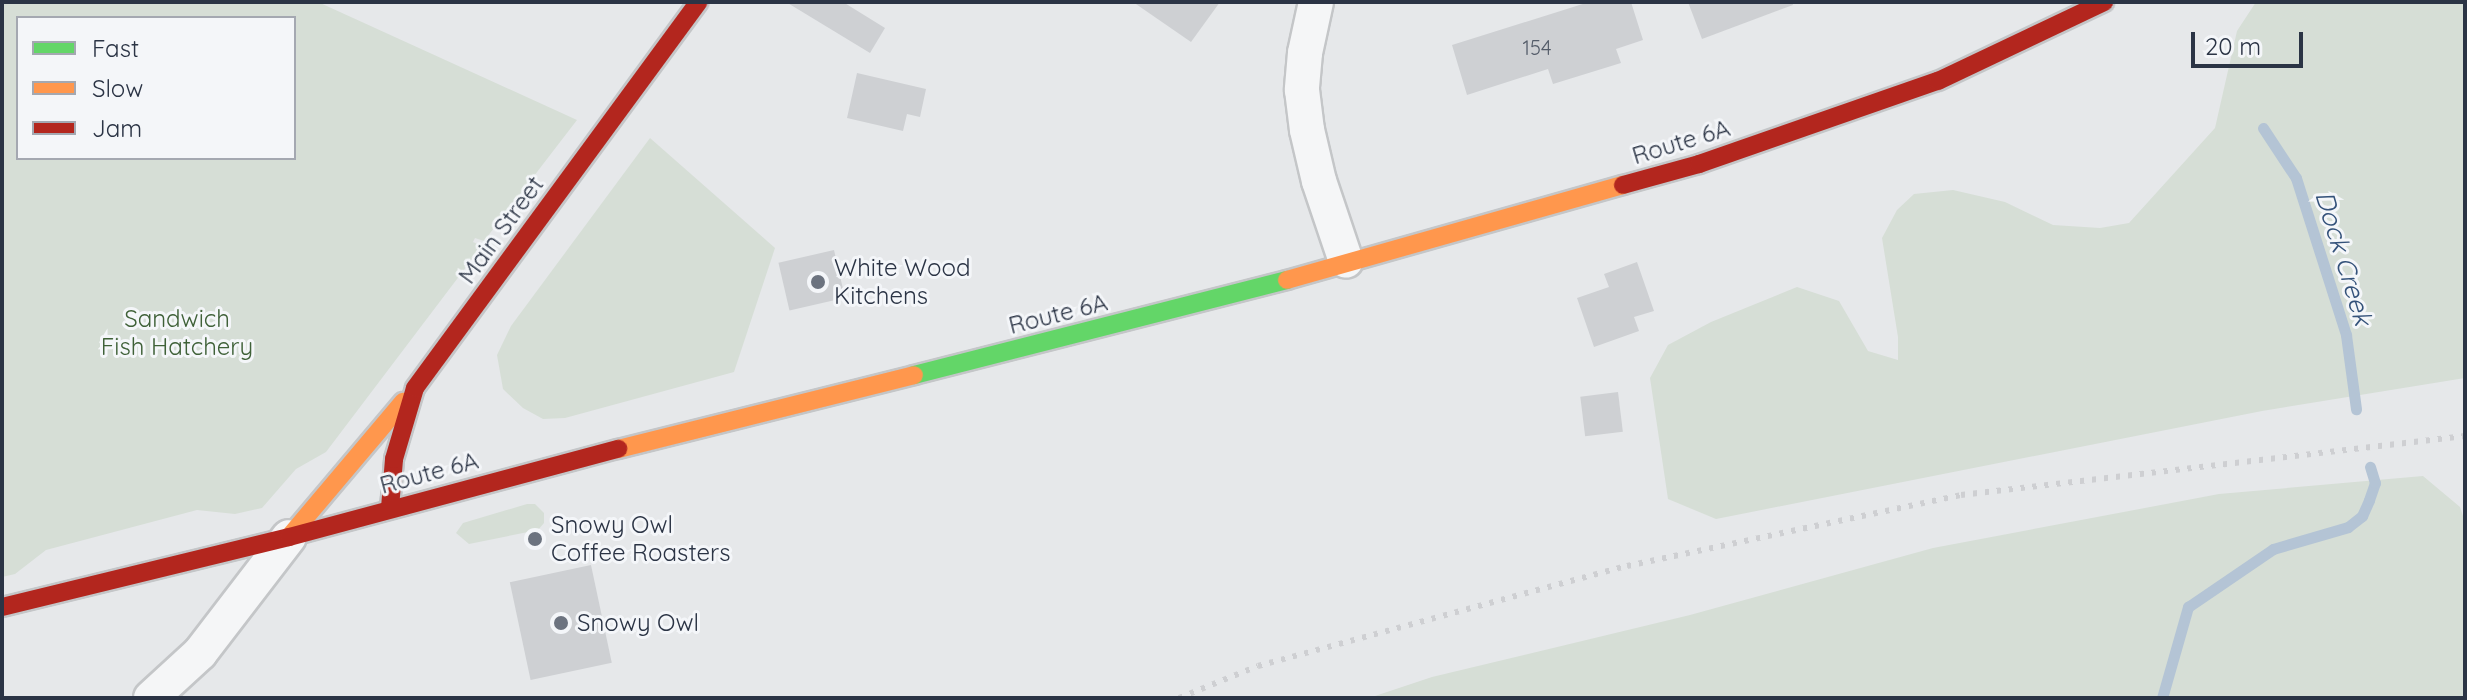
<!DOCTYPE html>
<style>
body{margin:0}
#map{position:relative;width:2467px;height:700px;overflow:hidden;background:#e6e8ea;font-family:Quicksand,sans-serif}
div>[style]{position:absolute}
.green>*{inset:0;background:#d6ded6}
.stream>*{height:11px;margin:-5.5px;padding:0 5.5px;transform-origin:5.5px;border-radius:5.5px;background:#b4c4d5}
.building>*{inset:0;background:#ced0d3;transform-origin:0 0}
.roads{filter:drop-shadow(2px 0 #c4c6c8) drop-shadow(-2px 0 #c4c6c8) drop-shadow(0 2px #c4c6c8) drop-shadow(0 -2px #c4c6c8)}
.street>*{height:34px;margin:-17px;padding:0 17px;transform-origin:17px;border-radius:17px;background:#f5f6f7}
.fast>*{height:18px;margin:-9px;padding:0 9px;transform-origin:9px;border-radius:9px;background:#63d668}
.slow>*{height:18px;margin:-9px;padding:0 9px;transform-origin:9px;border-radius:9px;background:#ff974d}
.jam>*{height:18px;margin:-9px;padding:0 9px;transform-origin:9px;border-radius:9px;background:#b3261e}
.rail>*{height:6px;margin-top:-3px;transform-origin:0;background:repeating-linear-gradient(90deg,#cecfd2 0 4px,transparent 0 12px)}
.dots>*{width:22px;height:22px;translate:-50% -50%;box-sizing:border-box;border:4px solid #f4f6f9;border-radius:50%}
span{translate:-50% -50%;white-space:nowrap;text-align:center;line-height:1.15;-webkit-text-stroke:6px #f4f6f9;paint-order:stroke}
.number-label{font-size:20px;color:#545c69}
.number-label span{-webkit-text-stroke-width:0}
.street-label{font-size:24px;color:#2b3445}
.poi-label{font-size:24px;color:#2b3445}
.left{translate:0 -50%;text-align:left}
.park-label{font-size:24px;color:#3f6138}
.water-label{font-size:26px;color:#34527a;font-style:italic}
.frame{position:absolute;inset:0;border:4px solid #2b3445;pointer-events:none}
.legend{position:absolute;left:16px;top:16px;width:280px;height:144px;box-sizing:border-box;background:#f4f6f9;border:2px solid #a4a8b1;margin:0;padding:10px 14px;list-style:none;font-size:24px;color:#2b3445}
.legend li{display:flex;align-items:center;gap:16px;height:40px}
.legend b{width:40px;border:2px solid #a4a8b1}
.scale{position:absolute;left:2191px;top:32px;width:112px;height:36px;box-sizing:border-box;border:4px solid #2b3445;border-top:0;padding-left:10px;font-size:24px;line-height:28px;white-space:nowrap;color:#2b3445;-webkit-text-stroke:6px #f4f6f9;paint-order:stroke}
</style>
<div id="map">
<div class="green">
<i style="clip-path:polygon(evenodd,2px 2px,318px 2px,577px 120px,484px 241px,475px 238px,473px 242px,482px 246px,326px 452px,296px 469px,262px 508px,235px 514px,197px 510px,46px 550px,15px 574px,2px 577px,2px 2px,18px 18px,294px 18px,294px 158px,18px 158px,18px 18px)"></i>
<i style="clip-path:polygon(2256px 2px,2465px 2px,2465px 378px,2262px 411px,1716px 519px,1668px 499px,1650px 378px,1668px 345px,1711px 322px,1797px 287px,1839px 301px,1868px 351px,1898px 360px,1898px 337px,1882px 238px,1897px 210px,1914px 194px,1953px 190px,2005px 202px,2053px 225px,2100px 228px,2129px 223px,2215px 128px,2237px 31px)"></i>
<i style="clip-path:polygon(650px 138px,775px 248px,734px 372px,565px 418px,543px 419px,523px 408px,503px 389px,497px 355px,511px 326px)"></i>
<i style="clip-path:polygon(2423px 476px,2460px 507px,2465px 522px,2465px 698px,1369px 698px,1432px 677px,1690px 615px,1933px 548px,2219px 494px)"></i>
<i style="clip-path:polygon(527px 504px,535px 504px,544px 513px,544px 523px,538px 530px,469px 544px,456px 533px,463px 523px)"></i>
</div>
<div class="stream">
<i style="left:2263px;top:128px;width:60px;rotate:56.6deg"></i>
<i style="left:2296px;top:178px;width:165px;rotate:72.3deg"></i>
<i style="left:2346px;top:335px;width:75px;rotate:82.3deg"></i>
<i style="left:2162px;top:698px;width:95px;rotate:-74.1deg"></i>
<i style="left:2188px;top:607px;width:103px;rotate:-34.3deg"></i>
<i style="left:2273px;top:549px;width:78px;rotate:-16.3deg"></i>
<i style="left:2348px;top:527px;width:18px;rotate:-38deg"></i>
<i style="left:2362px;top:516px;width:17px;rotate:-66deg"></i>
<i style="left:2369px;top:500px;width:18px;rotate:-71deg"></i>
<i style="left:2375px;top:483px;width:17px;rotate:-107deg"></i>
</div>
<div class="building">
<i style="clip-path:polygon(786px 2px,843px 2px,885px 28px,870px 53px)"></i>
<i style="clip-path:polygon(1133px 2px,1220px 2px,1191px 42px)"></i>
<i style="clip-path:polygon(1589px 2px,1631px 2px,1643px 40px,1616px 49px,1621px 63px,1553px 84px,1548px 69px,1467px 95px,1452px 45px)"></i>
<i style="clip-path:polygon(1688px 2px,1792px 2px,1793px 5px,1702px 39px)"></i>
<i style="clip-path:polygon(857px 73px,926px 89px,920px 117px,907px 114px,903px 131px,847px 118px)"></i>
<i style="left:834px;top:250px;width:49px;height:57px;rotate:77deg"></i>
<i style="clip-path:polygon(1637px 262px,1654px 311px,1634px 317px,1639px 331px,1594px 347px,1577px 298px,1609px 287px,1604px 274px)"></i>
<i style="left:1618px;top:392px;width:40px;height:38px;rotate:83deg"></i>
<i style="left:591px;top:565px;width:100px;height:83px;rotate:78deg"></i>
</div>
<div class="roads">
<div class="street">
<i style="left:1316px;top:2px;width:52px;rotate:102.2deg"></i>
<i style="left:1305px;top:53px;width:37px;rotate:95deg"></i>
<i style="left:1302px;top:90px;width:40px;rotate:82.9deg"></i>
<i style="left:1307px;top:130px;width:52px;rotate:76.8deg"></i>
<i style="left:1319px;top:181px;width:84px;rotate:71.4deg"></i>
<i style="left:151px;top:698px;width:67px;rotate:-42.6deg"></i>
<i style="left:200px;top:653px;width:146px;rotate:-52.5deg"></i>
</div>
<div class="fast">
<i style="left:914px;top:375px;width:385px;rotate:-14.3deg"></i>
</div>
<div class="slow">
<i style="left:1287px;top:280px;width:349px;rotate:-15.8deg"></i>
<i style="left:618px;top:449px;width:305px;rotate:-14deg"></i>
<i style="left:289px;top:537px;width:177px;rotate:-49.8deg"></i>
</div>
<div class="jam">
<i style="left:1623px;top:185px;width:79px;rotate:-15.4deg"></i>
<i style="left:1699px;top:164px;width:253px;rotate:-19.2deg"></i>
<i style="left:1938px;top:81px;width:184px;rotate:-25.4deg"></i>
<i style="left:390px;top:508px;width:49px;rotate:-85.3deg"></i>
<i style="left:394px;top:459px;width:74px;rotate:-73.5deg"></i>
<i style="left:415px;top:388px;width:479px;rotate:-53.7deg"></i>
<i style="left:2px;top:607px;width:295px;rotate:-13.7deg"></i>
<i style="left:289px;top:537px;width:341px;rotate:-15deg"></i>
</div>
</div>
<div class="rail">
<i style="left:1179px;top:698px;width:85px;rotate:-22.1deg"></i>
<i style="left:1258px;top:666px;width:382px;rotate:-15.2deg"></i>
<i style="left:1627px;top:566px;width:341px;rotate:-12deg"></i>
<i style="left:1961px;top:495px;width:507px;rotate:-6.68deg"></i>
</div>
<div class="dots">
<i style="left:818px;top:282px;background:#6c737f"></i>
<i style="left:535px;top:539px;background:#6c737f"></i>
<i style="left:561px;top:623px;background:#6c737f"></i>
</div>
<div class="number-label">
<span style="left:1537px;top:47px">154</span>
</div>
<div class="street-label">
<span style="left:1681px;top:142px;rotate:-17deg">Route 6A</span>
<span style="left:501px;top:230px;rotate:-54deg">Main Street</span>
<span style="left:1058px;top:314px;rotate:-14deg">Route 6A</span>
<span style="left:429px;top:473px;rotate:-15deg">Route 6A</span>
</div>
<div class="poi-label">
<span class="left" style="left:834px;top:282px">White Wood<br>Kitchens</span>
<span class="left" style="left:551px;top:539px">Snowy Owl<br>Coffee Roasters</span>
<span class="left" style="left:577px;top:623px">Snowy Owl</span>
</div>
<div class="park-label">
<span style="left:177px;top:333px">Sandwich<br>Fish Hatchery</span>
</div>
<div class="water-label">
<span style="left:2344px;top:258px;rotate:73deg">Dock Creek</span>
</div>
<div class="frame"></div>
<ul class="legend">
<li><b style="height:10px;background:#63d668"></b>Fast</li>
<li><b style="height:10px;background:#ff974d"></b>Slow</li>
<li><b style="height:10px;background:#b3261e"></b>Jam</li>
</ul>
<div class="scale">20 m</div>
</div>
